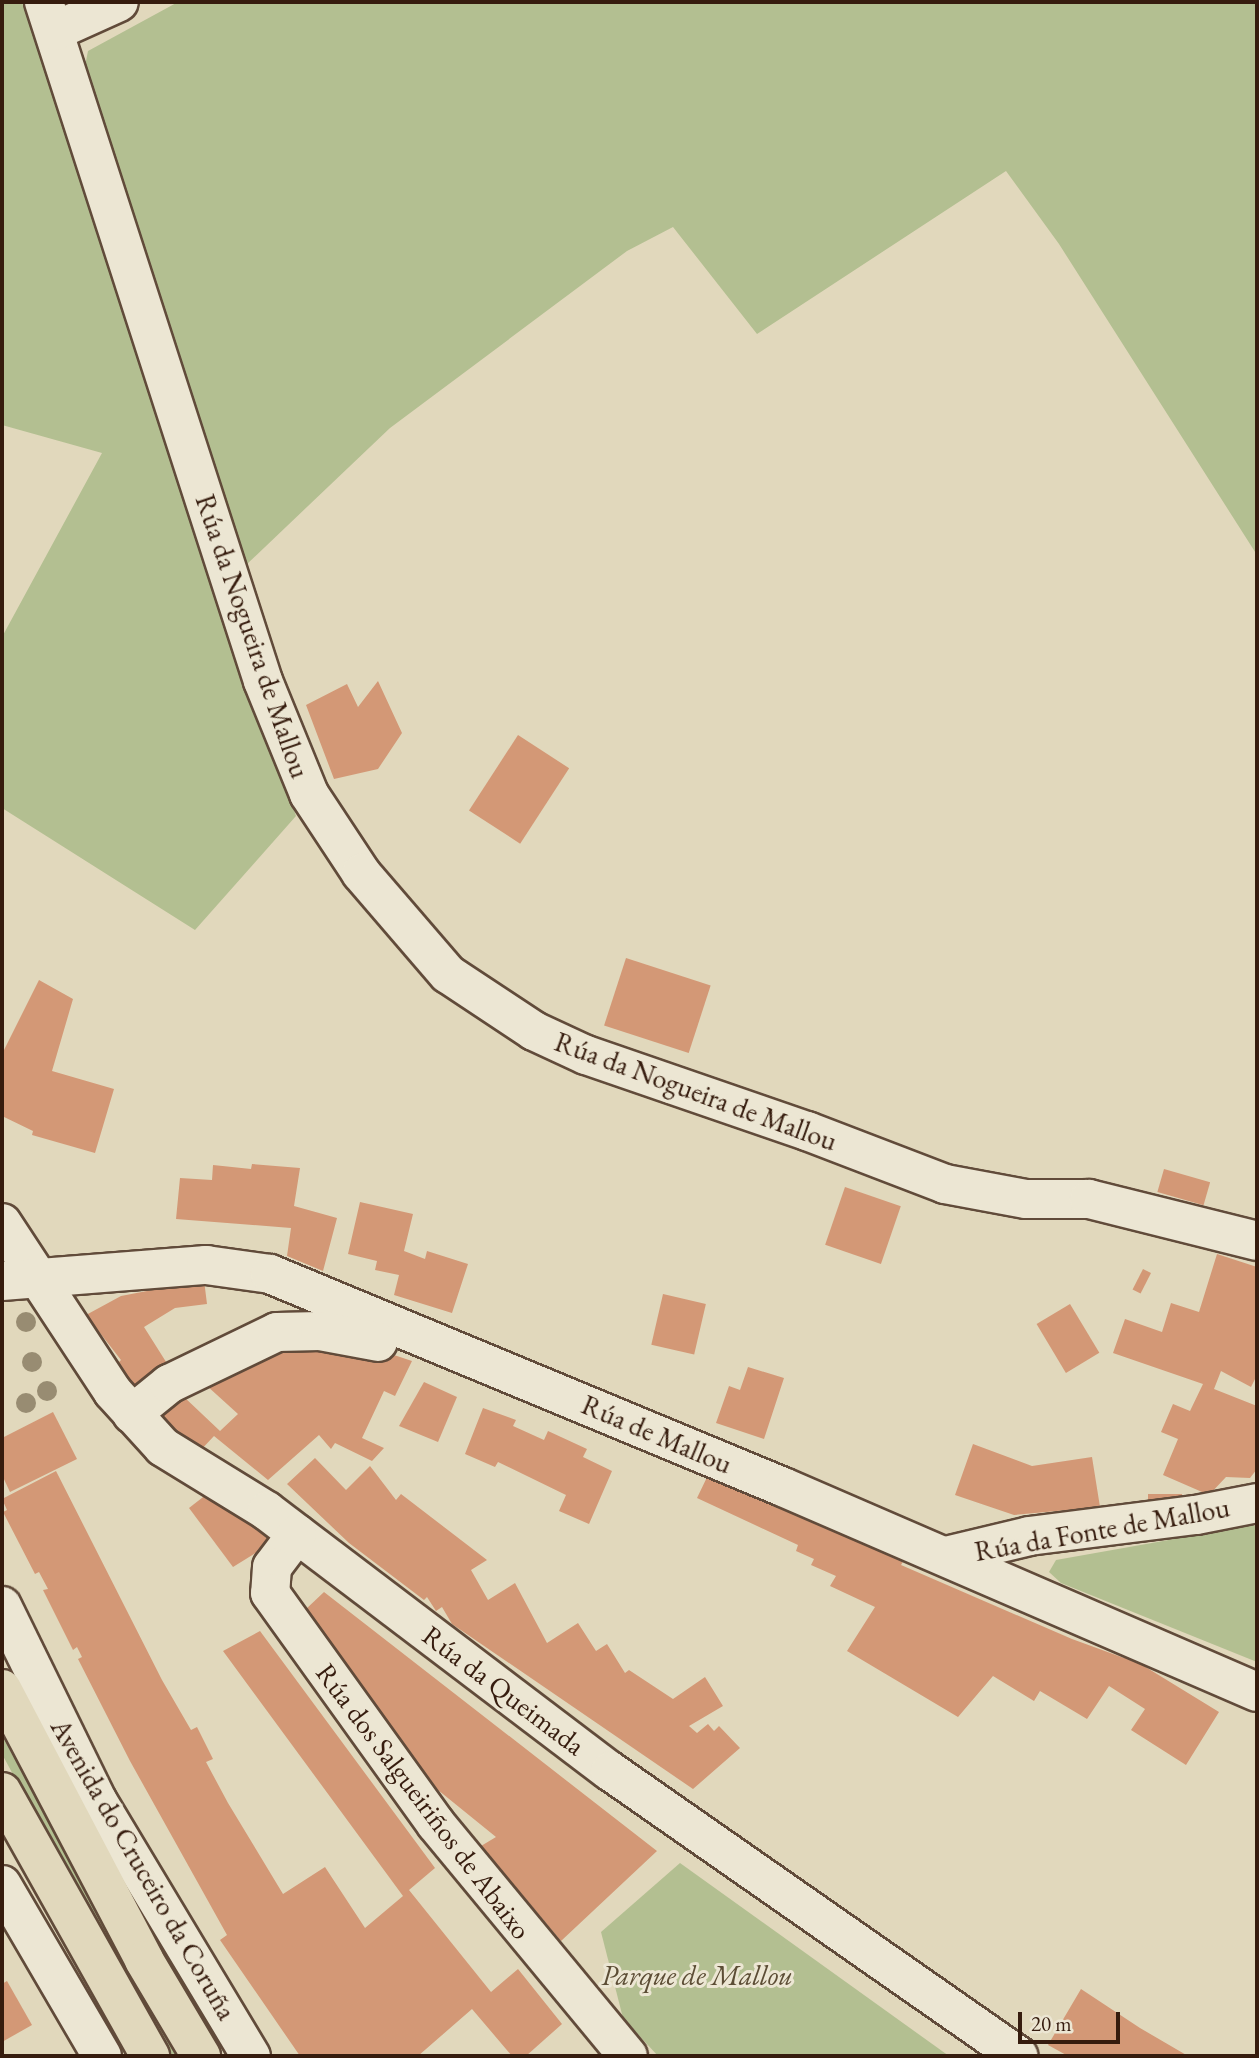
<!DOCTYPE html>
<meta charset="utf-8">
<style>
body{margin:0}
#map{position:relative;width:1259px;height:2058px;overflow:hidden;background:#e1d8bc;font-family:"EB Garamond",serif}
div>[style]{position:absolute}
.green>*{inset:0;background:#b3bf91}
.building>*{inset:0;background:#d39876;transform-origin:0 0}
.roads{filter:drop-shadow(2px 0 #614b3a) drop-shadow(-2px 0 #614b3a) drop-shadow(0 2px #614b3a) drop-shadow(0 -2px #614b3a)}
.minor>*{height:38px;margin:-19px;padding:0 19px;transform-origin:19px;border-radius:19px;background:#ece6d3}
.major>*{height:38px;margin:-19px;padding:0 19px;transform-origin:19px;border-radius:19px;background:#e1d8bc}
.trees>*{width:20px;height:20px;margin:-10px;border-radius:50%;background:#988c72}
span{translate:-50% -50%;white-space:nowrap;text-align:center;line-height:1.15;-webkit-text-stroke:6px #ece6d3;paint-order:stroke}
.street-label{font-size:28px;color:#361c0e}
.park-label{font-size:28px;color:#5c4d35;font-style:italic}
.frame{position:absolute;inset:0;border:4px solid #361c0e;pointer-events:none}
.scale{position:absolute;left:1018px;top:2012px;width:102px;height:32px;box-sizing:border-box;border:4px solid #361c0e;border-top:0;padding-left:9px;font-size:21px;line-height:24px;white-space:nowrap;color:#361c0e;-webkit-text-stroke:5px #ece6d3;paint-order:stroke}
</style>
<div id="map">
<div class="green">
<i style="clip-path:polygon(2px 2px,22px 2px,296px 816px,195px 930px,2px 808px,2px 637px,102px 453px,2px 425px)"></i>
<i style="clip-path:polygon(178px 2px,1257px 2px,1257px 555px,1059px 244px,1006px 171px,757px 334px,673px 227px,627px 251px,390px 428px,246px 565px,163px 322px,84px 71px,88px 51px)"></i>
<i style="clip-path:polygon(1253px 1525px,1257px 1527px,1257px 1662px,1061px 1583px,1049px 1572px,1056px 1560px)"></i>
<i style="clip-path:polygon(2px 1736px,121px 1952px,184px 2056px,171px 2056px,113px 1960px,2px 1754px)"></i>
<i style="clip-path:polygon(680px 1863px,949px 2056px,658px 2056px,623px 2018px,601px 1932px)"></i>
</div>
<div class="building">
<i style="clip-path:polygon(378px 681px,402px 733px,378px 769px,334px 779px,306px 705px,347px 684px,358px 707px)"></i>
<i style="left:518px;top:735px;width:61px;height:90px;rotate:33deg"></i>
<i style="left:626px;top:958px;width:89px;height:71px;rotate:18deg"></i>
<i style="clip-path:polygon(39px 980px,73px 999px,52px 1071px,114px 1089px,95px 1153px,32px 1135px,33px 1131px,2px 1116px,2px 1054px)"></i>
<i style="clip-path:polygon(252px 1164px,300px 1168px,294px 1206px,337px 1218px,323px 1271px,287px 1256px,291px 1228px,176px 1219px,180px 1178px,212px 1180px,213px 1165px,251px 1169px)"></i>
<i style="left:1164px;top:1169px;width:48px;height:24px;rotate:16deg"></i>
<i style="left:845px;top:1187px;width:59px;height:61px;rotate:19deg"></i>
<i style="clip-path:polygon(360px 1202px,413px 1214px,404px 1251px,425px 1259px,427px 1251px,468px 1264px,452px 1313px,394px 1295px,399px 1275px,375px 1270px,377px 1261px,348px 1254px)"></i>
<i style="clip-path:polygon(1217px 1254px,1257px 1267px,1257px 1375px,1251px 1387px,1221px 1371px,1214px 1389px,1257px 1406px,1257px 1469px,1250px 1478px,1226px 1477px,1209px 1495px,1163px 1475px,1178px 1439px,1161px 1432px,1173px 1404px,1190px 1411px,1203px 1384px,1113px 1353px,1125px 1319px,1162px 1332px,1171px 1303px,1199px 1312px)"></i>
<i style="left:1143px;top:1269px;width:9px;height:23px;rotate:27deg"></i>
<i style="clip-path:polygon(204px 1280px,207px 1304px,175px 1308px,144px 1327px,168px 1365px,135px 1396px,112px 1369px,121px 1360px,86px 1315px,121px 1296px)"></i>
<i style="left:663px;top:1294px;width:44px;height:52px;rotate:13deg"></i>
<i style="left:1070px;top:1304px;width:57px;height:39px;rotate:59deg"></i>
<i style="clip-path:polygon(287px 1341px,382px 1351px,412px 1361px,395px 1396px,384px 1391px,362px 1438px,384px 1448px,372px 1461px,335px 1443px,331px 1449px,319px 1435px,268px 1480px,214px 1436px,198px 1453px,157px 1418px,183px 1396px,220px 1431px,238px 1414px,206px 1385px)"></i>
<i style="clip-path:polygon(748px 1367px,784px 1378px,764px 1439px,716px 1423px,729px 1386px,740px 1390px)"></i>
<i style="clip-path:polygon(424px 1382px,457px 1397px,438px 1442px,399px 1426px)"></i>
<i style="clip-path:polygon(483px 1408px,516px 1420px,513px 1426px,544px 1440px,548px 1431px,587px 1449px,583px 1457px,612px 1471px,589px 1524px,559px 1511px,566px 1495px,498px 1462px,495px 1467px,465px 1454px)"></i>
<i style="clip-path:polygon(53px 1412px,77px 1459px,10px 1492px,2px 1475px,2px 1438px)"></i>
<i style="clip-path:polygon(973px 1444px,1032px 1466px,1092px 1457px,1100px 1507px,1014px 1515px,955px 1495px)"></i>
<i style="clip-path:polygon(315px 1458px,346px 1490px,370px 1466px,396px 1500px,401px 1494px,487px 1560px,471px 1570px,488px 1600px,515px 1583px,547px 1643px,578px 1623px,596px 1651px,607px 1644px,625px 1673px,629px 1670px,673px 1699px,705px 1677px,723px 1706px,689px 1726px,697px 1733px,708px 1724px,714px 1731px,719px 1726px,740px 1748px,693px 1789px,452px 1624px,442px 1607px,436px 1611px,427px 1597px,424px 1600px,349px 1543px,287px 1484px)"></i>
<i style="clip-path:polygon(56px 1471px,162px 1680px,191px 1730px,197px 1727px,213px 1759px,206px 1762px,228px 1803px,283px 1894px,325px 1867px,365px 1928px,403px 1896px,223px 1651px,260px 1631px,435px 1868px,409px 1890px,491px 1992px,518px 1969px,562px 2024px,526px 2056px,512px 2056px,472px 2009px,418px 2056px,300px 2056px,220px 1940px,227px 1935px,130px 1761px,78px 1659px,82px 1657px,77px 1647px,73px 1650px,43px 1590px,48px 1589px,39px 1572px,35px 1574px,3px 1512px,7px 1510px,2px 1499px)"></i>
<i style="clip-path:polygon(710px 1471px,904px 1560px,901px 1565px,1072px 1639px,1124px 1658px,1126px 1655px,1219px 1712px,1186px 1765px,1131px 1730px,1145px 1709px,1109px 1686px,1087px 1719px,1040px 1691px,1034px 1701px,993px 1676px,958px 1717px,847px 1651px,875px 1607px,830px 1586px,836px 1576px,811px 1565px,814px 1559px,796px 1551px,798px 1545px,697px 1498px)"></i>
<i style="clip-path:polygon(207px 1494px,278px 1539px,233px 1567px,189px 1508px)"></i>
<i style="left:1148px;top:1494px;width:34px;height:12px"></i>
<i style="clip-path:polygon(324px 1592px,657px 1851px,561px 1941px,481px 1846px,496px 1837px,438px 1790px,305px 1610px)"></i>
<i style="clip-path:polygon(7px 1981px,32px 2025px,2px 2042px,2px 1984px)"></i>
<i style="clip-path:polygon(1081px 1989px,1140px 2028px,1188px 2056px,1068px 2056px,1048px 2045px)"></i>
</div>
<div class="roads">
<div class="minor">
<i style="left:44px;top:2px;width:713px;rotate:72.12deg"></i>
<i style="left:263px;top:681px;width:122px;rotate:67.8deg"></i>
<i style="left:309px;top:794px;width:95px;rotate:56.6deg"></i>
<i style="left:361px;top:873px;width:133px;rotate:49.3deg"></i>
<i style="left:448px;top:974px;width:103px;rotate:33.5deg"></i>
<i style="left:534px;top:1031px;width:57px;rotate:24.8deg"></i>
<i style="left:586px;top:1055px;width:234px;rotate:19deg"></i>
<i style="left:807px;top:1131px;width:148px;rotate:21deg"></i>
<i style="left:945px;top:1184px;width:82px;rotate:10.5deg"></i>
<i style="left:1026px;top:1199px;width:63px"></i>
<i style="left:1089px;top:1199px;width:173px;rotate:14deg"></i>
<i style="left:55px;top:31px;width:70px;rotate:-24.4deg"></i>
<i style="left:2px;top:1223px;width:202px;rotate:56.7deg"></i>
<i style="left:113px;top:1392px;width:74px;rotate:47.7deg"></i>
<i style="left:163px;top:1447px;width:122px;rotate:31.6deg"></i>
<i style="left:267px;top:1511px;width:430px;rotate:37.2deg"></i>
<i style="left:610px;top:1771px;width:498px;rotate:34.9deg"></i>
<i style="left:2px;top:1281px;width:205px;rotate:-4.5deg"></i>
<i style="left:206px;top:1265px;width:65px;rotate:8deg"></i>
<i style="left:270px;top:1274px;width:555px;rotate:22.55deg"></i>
<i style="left:783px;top:1487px;width:516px;rotate:23.39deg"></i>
<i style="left:132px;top:1414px;width:48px;rotate:-39deg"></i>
<i style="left:169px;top:1384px;width:120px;rotate:-25.7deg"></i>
<i style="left:277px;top:1332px;width:43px;rotate:-1.3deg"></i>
<i style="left:320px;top:1331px;width:59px;rotate:10.7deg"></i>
<i style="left:297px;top:1534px;width:41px;rotate:127.1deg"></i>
<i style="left:272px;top:1567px;width:26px;rotate:94deg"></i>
<i style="left:270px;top:1593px;width:284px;rotate:54.3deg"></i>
<i style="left:436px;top:1824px;width:301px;rotate:50.4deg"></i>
<i style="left:946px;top:1556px;width:85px;rotate:-13.5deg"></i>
<i style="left:1029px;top:1536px;width:168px;rotate:-7.2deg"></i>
<i style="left:1196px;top:1515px;width:62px;rotate:-11.1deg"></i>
<i style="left:2px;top:1606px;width:216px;rotate:63.9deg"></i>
<i style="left:97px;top:1800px;width:299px;rotate:59deg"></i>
<i style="left:2px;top:1885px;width:198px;rotate:59.7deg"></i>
</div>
<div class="major">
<i style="left:2px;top:1689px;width:306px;rotate:62.3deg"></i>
<i style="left:144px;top:1960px;width:112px;rotate:59.3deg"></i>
<i style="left:2px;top:1792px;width:303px;rotate:60.7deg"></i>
</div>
</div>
<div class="trees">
<i style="left:26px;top:1322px"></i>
<i style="left:32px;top:1362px"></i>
<i style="left:47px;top:1391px"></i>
<i style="left:26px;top:1403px"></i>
</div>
<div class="street-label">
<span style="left:253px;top:636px;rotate:71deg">Rúa da Nogueira de Mallou</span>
<span style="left:696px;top:1091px;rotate:20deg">Rúa da Nogueira de Mallou</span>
<span style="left:657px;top:1434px;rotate:23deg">Rúa de Mallou</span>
<span style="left:1102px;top:1529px;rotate:-10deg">Rúa da Fonte de Mallou</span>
<span style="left:504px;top:1690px;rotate:37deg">Rúa da Queimada</span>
<span style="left:424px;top:1801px;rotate:53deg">Rúa dos Salgueiriños de Abaixo</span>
<span style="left:144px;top:1869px;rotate:60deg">Avenida do Cruceiro da Coruña</span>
</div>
<div class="park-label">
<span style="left:697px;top:1975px">Parque de Mallou</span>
</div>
<div class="frame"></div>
<div class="scale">20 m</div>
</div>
